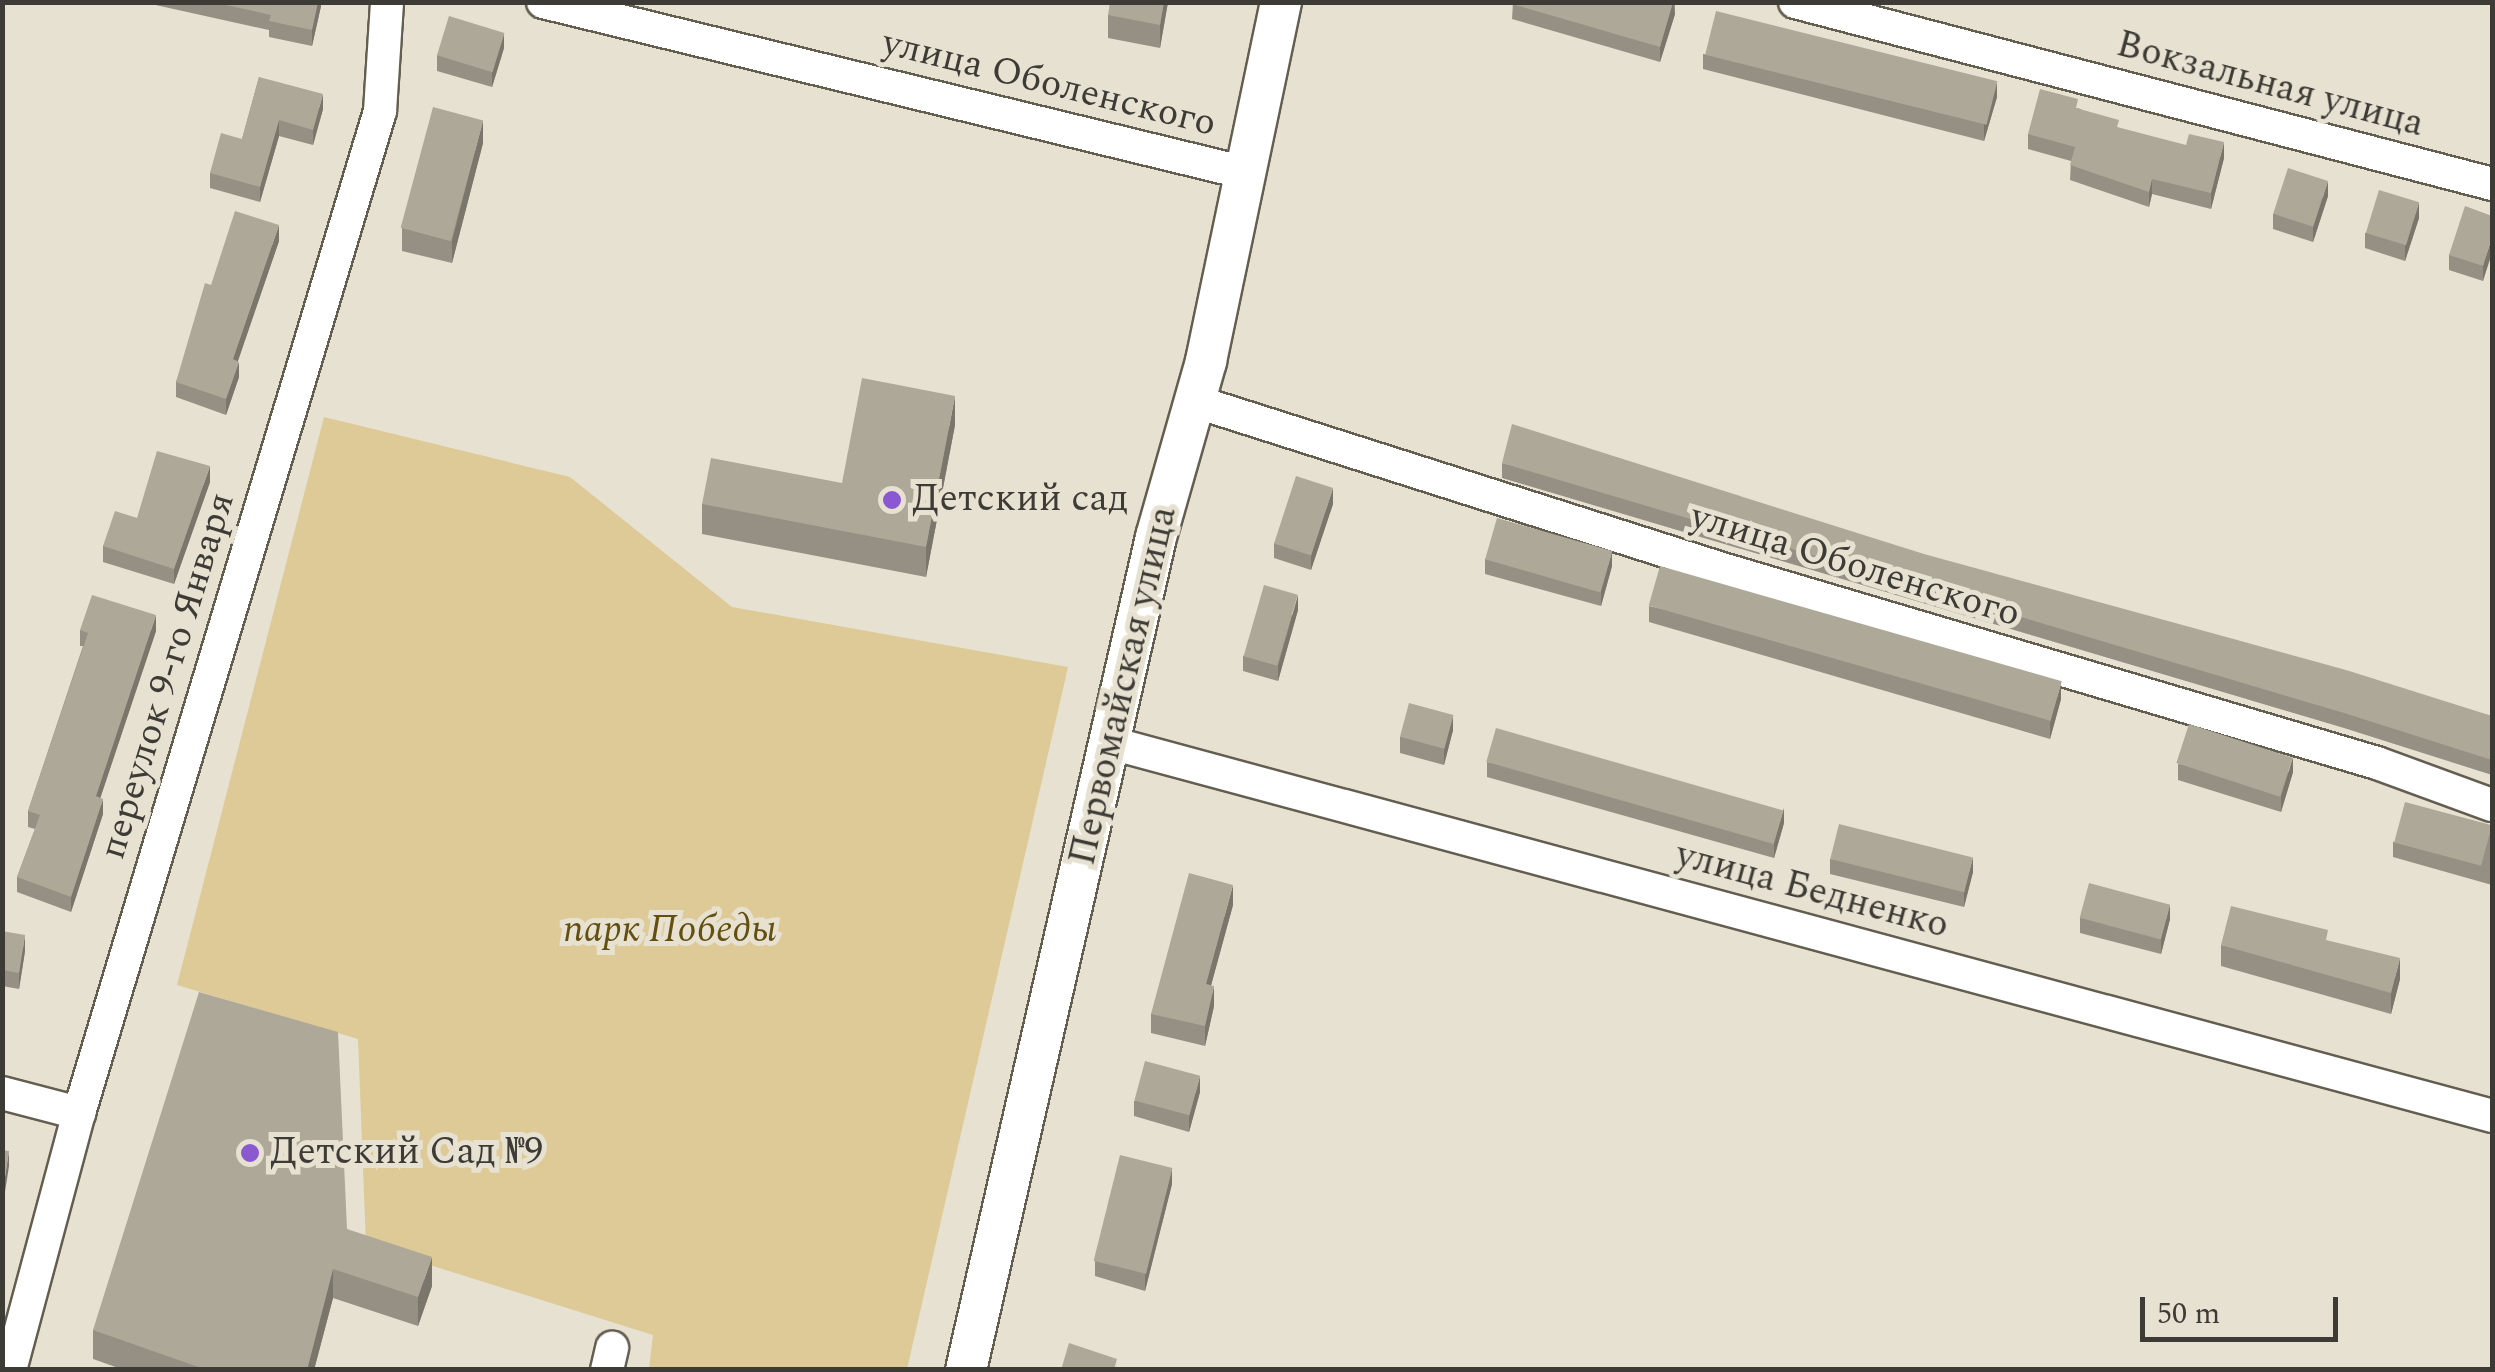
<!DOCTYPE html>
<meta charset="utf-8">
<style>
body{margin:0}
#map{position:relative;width:2495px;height:1372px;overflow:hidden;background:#e7e1d1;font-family:Spectral,serif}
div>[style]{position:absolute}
.green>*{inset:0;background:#ddca97}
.roads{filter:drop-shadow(2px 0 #645e51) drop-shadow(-2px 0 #645e51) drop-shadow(0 2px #645e51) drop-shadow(0 -2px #645e51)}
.minor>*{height:32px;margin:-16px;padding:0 16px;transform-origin:16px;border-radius:16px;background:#fff}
.major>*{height:40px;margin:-20px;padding:0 20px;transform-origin:20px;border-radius:20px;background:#fff}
.wall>*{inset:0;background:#969084}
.shaded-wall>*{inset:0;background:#7a766b}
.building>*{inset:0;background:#aea899;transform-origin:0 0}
.dots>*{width:28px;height:28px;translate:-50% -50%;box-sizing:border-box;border:5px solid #e7e1d1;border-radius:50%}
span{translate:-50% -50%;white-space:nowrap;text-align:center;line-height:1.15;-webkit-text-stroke:10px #e7e1d1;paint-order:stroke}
.street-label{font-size:38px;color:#3d3b35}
.poi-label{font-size:38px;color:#3d3b35}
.left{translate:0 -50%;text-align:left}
.park-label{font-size:38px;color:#634f10;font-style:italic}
.frame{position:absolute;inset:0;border:5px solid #3d3b35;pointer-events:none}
.scale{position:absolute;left:2140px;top:1297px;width:198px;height:45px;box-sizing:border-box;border:5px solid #3d3b35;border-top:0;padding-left:12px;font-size:30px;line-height:35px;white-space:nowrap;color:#3d3b35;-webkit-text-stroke:8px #e7e1d1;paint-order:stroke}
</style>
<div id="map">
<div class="green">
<i style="clip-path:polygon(324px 417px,570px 477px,732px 607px,1068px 667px,907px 1369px,649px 1369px,653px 1335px,366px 1245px,358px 1039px,177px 985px)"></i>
</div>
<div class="roads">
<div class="minor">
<i style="left:543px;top:2px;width:723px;rotate:13.67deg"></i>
<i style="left:1795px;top:2px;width:720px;rotate:14.63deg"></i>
<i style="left:1194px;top:401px;width:554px;rotate:17.65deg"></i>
<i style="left:1722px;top:569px;width:683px;rotate:16.5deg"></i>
<i style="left:2377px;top:763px;width:122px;rotate:20.1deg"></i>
<i style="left:1111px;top:743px;width:1430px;rotate:15.11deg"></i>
<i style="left:2px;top:1093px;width:80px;rotate:14.6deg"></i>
<i style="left:10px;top:1370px;width:266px;rotate:-75deg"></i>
<i style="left:79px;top:1113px;width:1046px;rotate:-73.28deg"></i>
<i style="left:380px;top:111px;width:109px;rotate:-86.3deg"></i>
<i style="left:607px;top:1370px;width:23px;rotate:-77deg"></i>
</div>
<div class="major">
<i style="left:966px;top:1370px;width:854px;rotate:-77.15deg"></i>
<i style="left:1156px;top:537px;width:183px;rotate:-74.1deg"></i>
<i style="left:1206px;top:361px;width:367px;rotate:-78.2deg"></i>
</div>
</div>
<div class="wall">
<i style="clip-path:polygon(142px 2px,321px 2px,321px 6px,312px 46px,269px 37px,269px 30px)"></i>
<i style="clip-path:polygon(1168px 2px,1160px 48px,1108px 38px,1108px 15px)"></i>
<i style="clip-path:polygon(1513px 2px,1675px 2px,1675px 14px,1660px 62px,1512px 19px)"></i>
<i style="clip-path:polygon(504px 48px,492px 87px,437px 71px,437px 55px)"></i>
<i style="clip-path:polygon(1703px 54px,1997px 97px,1984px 141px,1703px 69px)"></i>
<i style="clip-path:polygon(259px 77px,323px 109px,313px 145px,279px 136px,260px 202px,210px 188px,210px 173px,242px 139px)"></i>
<i style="clip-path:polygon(2078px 108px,2119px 128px,2224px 158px,2211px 209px,2152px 194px,2149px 207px,2070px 180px,2071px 161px,2028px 149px,2028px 134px)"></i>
<i style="clip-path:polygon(483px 143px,452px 263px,402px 251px,402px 228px)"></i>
<i style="clip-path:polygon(2328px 196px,2313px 242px,2273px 229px,2273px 214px)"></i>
<i style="clip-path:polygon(2492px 216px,2483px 281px,2449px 270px,2449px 255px)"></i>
<i style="clip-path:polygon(2419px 218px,2405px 261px,2365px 248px,2365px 233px)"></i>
<i style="clip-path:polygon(279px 241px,238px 361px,239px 377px,226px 415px,176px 397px,176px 382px,211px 285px)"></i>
<i style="clip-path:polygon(955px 425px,926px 577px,702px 534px,702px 504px,842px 483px)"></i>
<i style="clip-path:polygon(1502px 463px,2492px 716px,2492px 775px,2344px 728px,1502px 478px)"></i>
<i style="clip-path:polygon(210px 482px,174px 584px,103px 562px,103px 546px,137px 518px)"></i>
<i style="clip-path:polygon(1333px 504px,1311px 570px,1274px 558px,1274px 543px)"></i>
<i style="clip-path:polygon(1485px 559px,1612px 566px,1601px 606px,1485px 574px)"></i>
<i style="clip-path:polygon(1649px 606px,2061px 699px,2050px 739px,1649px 622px)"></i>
<i style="clip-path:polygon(1298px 610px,1278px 681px,1243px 671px,1243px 656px)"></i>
<i style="clip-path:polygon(80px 630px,156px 631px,100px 798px,103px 814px,71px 912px,17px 892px,17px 877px,35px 829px,28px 827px,28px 811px,83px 646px,80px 646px)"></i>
<i style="clip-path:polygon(1453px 730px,1444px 765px,1400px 753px,1400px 737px)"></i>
<i style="clip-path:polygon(1487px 762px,1784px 823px,1774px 858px,1487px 777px)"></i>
<i style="clip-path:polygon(2178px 764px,2293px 772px,2281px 812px,2178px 780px)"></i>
<i style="clip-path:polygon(2492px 826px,2492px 885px,2393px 857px,2393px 842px)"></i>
<i style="clip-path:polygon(1830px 859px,1973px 872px,1964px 907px,1830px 874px)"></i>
<i style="clip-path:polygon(1233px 905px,1211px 985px,1214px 1006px,1205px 1046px,1151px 1033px,1151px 1014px)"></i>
<i style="clip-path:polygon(2080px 918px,2170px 919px,2161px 954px,2080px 933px)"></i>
<i style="clip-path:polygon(2px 931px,25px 951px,19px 989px,2px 986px)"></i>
<i style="clip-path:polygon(2221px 945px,2400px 979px,2391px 1014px,2221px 966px)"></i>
<i style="clip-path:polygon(1200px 1092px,1189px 1132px,1134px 1116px,1134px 1101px)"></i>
<i style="clip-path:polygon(1172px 1184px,1145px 1291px,1095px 1276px,1095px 1261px)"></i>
<i style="clip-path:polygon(347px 1229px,432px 1286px,418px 1326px,333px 1298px,314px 1370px,124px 1370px,93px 1359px,93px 1330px)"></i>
</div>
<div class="shaded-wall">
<i style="clip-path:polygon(318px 2px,321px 2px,321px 6px,312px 46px,312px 30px)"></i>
<i style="clip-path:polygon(1164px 2px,1168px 2px,1160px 48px,1160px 25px)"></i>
<i style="clip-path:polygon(1673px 2px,1675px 14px,1660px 62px,1660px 47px)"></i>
<i style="clip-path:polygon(504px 33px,504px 48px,492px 87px,492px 72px)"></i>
<i style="clip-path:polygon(1997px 82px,1997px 97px,1984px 141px,1984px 125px)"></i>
<i style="clip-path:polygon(323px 94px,323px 109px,313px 145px,313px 130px)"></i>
<i style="clip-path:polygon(279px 120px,279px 136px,260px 202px,260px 187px)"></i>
<i style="clip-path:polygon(483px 120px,483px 143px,452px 263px,452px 241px)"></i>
<i style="clip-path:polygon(2224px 142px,2224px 158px,2211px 209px,2211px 193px)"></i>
<i style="clip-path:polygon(2152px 179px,2152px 194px,2149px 207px,2149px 192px)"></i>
<i style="clip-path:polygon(2328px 181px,2328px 196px,2313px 242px,2313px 227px)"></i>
<i style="clip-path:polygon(2419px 202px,2419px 218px,2405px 261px,2405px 246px)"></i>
<i style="clip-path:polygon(279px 225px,279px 241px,233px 375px,233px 359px)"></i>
<i style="clip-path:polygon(2492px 237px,2492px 253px,2483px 281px,2483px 266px)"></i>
<i style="clip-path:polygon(239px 362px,239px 377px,226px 415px,226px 399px)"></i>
<i style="clip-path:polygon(955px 396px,955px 425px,926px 577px,926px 547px)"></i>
<i style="clip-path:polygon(210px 466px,210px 482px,174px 584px,174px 569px)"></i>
<i style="clip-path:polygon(1333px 488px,1333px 504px,1311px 570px,1311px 555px)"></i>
<i style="clip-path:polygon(1612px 551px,1612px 566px,1601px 606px,1601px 591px)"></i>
<i style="clip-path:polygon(1298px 595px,1298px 610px,1278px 681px,1278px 666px)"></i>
<i style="clip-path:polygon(156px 615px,156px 631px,96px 811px,96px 796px)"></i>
<i style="clip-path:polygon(2061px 683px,2061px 699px,2050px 739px,2050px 723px)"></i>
<i style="clip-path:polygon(1453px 715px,1453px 730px,1444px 765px,1444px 749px)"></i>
<i style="clip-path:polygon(2293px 757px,2293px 772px,2281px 812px,2281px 797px)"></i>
<i style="clip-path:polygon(103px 799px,103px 814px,71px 912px,71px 897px)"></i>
<i style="clip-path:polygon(1784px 808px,1784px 823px,1774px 858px,1774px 842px)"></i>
<i style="clip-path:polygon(1973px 857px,1973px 872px,1964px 907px,1964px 892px)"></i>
<i style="clip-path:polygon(1233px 885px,1233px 905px,1206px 1004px,1206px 984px)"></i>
<i style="clip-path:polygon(2170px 904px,2170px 919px,2161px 954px,2161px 938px)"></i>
<i style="clip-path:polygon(25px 935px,25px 951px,19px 989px,19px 973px)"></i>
<i style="clip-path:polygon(2400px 958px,2400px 979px,2391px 1014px,2391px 993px)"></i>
<i style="clip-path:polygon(1214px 986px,1214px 1006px,1205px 1046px,1205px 1026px)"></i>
<i style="clip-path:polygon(1200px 1076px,1200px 1092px,1189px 1132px,1189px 1117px)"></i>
<i style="clip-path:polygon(9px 1151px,9px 1166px,4px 1198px,4px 1183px)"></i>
<i style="clip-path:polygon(1172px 1168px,1172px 1184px,1145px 1291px,1145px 1276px)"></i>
<i style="clip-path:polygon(432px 1257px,432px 1286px,418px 1326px,418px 1297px)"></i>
<i style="clip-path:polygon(333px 1269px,333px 1298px,314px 1370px,307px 1370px)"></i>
</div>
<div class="building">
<i style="clip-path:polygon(213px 2px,318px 2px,312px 30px,269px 21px,271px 15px)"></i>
<i style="clip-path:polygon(1110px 2px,1164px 2px,1160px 25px,1108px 15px)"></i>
<i style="clip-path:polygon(1513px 2px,1673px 2px,1660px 47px,1512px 4px)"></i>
<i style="left:1716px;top:11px;width:290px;height:45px;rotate:14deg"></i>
<i style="left:449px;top:16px;width:58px;height:41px;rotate:17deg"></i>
<i style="clip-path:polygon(259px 77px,323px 94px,313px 130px,279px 120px,260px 187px,210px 173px,221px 133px,242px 139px)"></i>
<i style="clip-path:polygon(2040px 89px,2078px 99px,2076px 108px,2119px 120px,2117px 127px,2186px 145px,2189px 134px,2224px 142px,2211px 193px,2152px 179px,2149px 192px,2070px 165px,2075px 147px,2028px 134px)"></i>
<i style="left:433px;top:107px;width:52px;height:125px;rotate:15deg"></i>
<i style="left:2288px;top:168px;width:42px;height:48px;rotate:18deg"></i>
<i style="left:2379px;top:190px;width:42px;height:45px;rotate:17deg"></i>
<i style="clip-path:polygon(2465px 206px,2492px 216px,2492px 237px,2483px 266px,2449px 255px)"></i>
<i style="clip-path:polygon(235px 211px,279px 225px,233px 359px,239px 362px,226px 399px,176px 382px,205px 283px,211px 285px)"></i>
<i style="clip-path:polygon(862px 378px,955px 396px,926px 547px,702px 504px,711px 458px,842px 483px)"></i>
<i style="clip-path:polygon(1512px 424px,1924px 554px,2346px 670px,2492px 716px,2492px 760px,2344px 713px,1502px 463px)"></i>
<i style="clip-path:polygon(157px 451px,210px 466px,174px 569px,103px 546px,115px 511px,137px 518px)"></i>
<i style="left:1296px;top:476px;width:39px;height:71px;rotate:18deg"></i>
<i style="left:1497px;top:518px;width:120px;height:43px;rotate:16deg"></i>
<i style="left:1660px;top:566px;width:418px;height:41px;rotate:16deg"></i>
<i style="left:1264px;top:585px;width:35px;height:74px;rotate:16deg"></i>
<i style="clip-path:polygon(92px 595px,156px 615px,96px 796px,103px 799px,71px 897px,17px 877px,40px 815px,28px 811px,88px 633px,80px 630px)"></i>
<i style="left:1409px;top:703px;width:46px;height:35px;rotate:15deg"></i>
<i style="left:2189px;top:724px;width:109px;height:41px;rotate:18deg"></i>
<i style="left:1496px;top:728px;width:299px;height:35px;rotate:16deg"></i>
<i style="left:2405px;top:802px;width:90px;height:42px;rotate:15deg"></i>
<i style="left:1839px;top:824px;width:138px;height:36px;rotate:14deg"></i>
<i style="clip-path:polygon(1189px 873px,1233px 885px,1206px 984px,1214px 986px,1205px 1026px,1151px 1014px)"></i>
<i style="left:2089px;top:883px;width:84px;height:36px;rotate:15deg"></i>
<i style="clip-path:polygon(2231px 906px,2328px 930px,2326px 940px,2400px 958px,2391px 993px,2221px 945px)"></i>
<i style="clip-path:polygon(2px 931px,25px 935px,19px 973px,2px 970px)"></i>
<i style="clip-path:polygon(199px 992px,338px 1032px,347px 1229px,432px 1257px,418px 1297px,333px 1269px,307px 1370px,207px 1370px,93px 1330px)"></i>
<i style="left:1145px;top:1061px;width:57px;height:41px;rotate:15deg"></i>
<i style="clip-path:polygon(2px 1150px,9px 1151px,4px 1183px,2px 1183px)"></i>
<i style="left:1120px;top:1155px;width:54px;height:109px;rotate:14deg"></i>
<i style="clip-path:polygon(1069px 1343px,1117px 1359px,1114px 1370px,1061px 1370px)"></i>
</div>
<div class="dots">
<i style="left:892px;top:500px;background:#8a58d0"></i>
<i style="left:250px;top:1153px;background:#8a58d0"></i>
</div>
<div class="street-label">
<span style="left:1049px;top:84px;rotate:14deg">улица Оболенского</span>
<span style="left:2270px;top:85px;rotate:15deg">Вокзальная улица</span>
<span style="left:1855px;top:566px;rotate:17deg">улица Оболенского</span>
<span style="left:168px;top:676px;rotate:-73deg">переулок 9-го Января</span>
<span style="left:1124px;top:686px;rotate:-77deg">Первомайская улица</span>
<span style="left:1812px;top:891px;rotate:15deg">улица Бедненко</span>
</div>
<div class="poi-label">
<span class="left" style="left:912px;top:500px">Детский сад</span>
<span class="left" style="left:270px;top:1153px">Детский Сад №9</span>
</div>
<div class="park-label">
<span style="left:670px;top:931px">парк Победы</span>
</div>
<div class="frame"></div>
<div class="scale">50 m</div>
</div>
